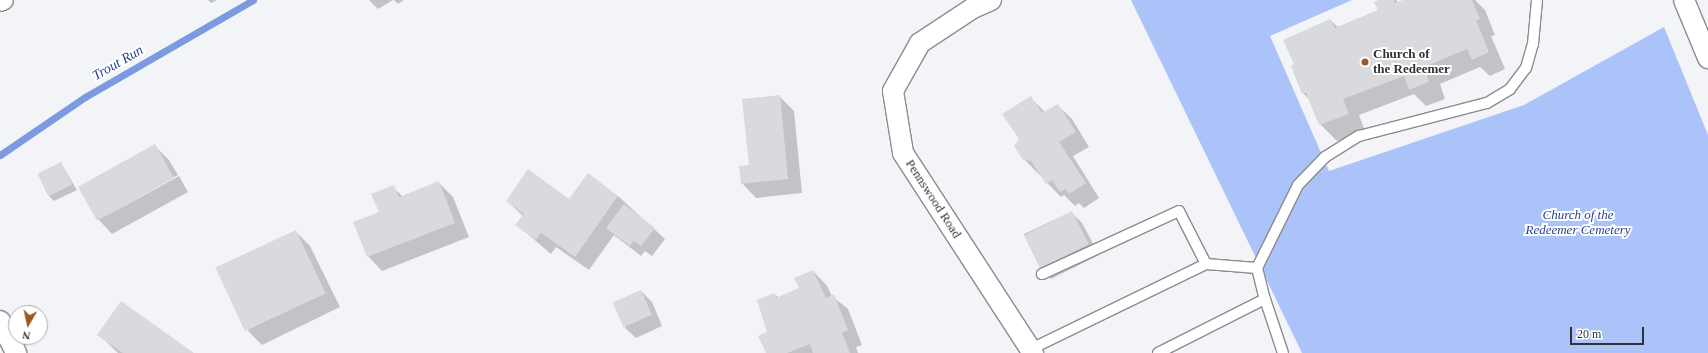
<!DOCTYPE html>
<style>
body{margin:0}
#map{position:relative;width:1708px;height:353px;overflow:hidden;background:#f2f4f8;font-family:"Times New Roman",serif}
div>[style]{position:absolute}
.green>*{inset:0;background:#abc3f8}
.shadow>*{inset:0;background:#0003}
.stream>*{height:7px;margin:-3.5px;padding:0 3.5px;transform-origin:3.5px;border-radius:3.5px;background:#7c9ae0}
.building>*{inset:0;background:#d8dade;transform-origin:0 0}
.roads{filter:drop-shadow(1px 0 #8a8c8f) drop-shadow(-1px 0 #8a8c8f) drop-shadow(0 1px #8a8c8f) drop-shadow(0 -1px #8a8c8f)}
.lane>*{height:10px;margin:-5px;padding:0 5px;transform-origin:5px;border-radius:5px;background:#fff}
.street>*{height:20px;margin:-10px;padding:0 10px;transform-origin:10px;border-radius:10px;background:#fff}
.dots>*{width:11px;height:11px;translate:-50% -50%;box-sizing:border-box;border:2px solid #fff;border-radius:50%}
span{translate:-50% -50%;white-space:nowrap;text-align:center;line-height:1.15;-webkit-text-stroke:4px #fff;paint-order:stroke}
.poi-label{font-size:13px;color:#313233;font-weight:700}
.left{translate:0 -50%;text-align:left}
.street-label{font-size:13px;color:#313233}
.park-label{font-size:13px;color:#264395;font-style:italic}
.water-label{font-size:14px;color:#254294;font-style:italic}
.north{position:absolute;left:8px;top:305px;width:40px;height:40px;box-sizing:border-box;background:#fff;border:1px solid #adadad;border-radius:50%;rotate:189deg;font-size:11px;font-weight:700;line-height:16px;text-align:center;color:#313233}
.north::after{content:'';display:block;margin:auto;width:14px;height:18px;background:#9a5925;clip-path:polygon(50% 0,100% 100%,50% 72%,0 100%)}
.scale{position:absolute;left:1570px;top:327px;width:74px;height:18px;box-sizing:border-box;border:2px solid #313233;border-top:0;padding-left:5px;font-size:12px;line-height:14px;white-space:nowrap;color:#313233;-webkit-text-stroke:3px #fff;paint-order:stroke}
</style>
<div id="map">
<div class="green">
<i style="clip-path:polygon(1131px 0,1352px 0,1270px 36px,1329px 171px,1524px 105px,1664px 27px,1708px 135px,1708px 353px,1302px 353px)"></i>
</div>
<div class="shadow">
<i style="clip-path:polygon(208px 0,217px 0,211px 3px)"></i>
<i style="clip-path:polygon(369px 0,393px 0,378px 9px)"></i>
<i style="clip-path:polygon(394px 0,404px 0,398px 4px)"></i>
<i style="clip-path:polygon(1381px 0,1396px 0,1399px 3px,1406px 0,1475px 0,1485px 10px,1495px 35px,1491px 36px,1505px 69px,1490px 76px,1480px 67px,1440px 84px,1445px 99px,1426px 106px,1414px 94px,1359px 115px,1365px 131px,1337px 141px,1320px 124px,1311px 101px,1303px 93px,1330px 20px,1338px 27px,1379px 10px)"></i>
<i style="clip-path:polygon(779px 96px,794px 111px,802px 193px,756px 198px,742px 183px)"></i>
<i style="clip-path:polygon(1031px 98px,1045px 112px,1057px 105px,1072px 119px,1089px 147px,1073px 156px,1099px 198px,1084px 208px,1079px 203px,1075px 206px,1064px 195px,1061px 197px,1024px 159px,1021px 139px)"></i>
<i style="clip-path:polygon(155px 146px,169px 160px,178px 175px,101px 219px,179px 176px,188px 192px,112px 234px,98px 219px)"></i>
<i style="clip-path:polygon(61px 163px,77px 190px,54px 201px,48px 195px,38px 174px)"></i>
<i style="clip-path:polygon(588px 175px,618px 196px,665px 239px,652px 256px,645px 251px,641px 256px,614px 235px,589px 270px,556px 247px,551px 254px,517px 225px,523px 216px,507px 201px,570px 200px)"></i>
<i style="clip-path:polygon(439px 183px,453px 197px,469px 237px,382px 271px,368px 256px,393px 187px,403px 197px)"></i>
<i style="clip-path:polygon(1071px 212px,1082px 223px,1099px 255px,1051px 279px,1040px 268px,1024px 234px)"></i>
<i style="clip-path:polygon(296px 232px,310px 246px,340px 307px,262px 345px,248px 331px)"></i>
<i style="clip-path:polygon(813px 271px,827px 286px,832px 296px,848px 309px,862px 345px,856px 347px,858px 353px,767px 353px,774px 294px,779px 298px,801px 288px)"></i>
<i style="clip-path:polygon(641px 291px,652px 302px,662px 326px,636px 338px,625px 328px)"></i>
<i style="clip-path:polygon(98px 334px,193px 353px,118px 353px)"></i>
</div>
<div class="stream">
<i style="left:0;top:155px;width:103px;rotate:-34.3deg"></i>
<i style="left:85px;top:97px;width:194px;rotate:-30deg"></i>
</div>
<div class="building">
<i style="clip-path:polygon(1379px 0,1394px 0,1395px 3px,1403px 0,1472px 0,1480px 19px,1476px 20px,1489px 52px,1472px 60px,1467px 49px,1424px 67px,1429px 82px,1409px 90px,1404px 76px,1343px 99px,1349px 114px,1319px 125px,1306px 93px,1302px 94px,1291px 66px,1294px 64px,1283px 40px,1330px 19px,1335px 28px,1378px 10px,1374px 2px)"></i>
<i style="clip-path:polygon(780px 95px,788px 179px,741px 184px,739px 166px,749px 165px,742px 99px)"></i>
<i style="clip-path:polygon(1031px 96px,1042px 113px,1058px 104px,1076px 132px,1059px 142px,1086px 183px,1069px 194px,1066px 189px,1060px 192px,1052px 180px,1046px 184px,1031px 161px,1023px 160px,1014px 146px,1019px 139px,1002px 114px)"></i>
<i style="left:155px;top:144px;width:39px;height:88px;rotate:61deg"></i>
<i style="left:61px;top:162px;width:25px;height:26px;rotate:63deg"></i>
<i style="clip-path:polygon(528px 169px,569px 199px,588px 173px,618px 196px,575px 257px,541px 233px,536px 240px,515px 225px,524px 214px,506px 201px)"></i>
<i style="clip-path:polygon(439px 181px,455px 223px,367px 257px,353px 222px,379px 212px,371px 194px,394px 185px,399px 197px)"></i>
<i style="clip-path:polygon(624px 204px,655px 228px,641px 246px,634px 241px,630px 246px,606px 228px)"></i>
<i style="left:1072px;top:211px;width:37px;height:54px;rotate:63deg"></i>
<i style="left:296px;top:230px;width:70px;height:89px;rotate:65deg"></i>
<i style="clip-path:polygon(813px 270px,826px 298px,834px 294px,848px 330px,842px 333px,850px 353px,813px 353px,810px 344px,787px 353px,766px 353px,758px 336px,767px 332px,757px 300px,774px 293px,776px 298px,799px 288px,794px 278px)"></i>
<i style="left:641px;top:290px;width:27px;height:31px;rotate:66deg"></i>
<i style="clip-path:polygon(121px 301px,194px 353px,123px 353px,97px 335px)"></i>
</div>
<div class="roads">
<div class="lane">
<i style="left:1206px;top:264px;width:51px;rotate:4.5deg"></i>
<i style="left:1257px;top:268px;width:32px;rotate:76deg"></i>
<i style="left:1257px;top:268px;width:93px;rotate:-63.7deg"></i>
<i style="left:1298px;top:185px;width:39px;rotate:-46deg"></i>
<i style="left:1325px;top:157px;width:40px;rotate:-32deg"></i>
<i style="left:1359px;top:136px;width:132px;rotate:-14.5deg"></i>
<i style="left:1487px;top:103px;width:27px;rotate:-31deg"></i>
<i style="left:1510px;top:89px;width:26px;rotate:-53deg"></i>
<i style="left:1526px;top:68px;width:25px;rotate:-74deg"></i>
<i style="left:1533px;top:44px;width:44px;rotate:-84.8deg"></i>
<i style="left:1031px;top:349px;width:195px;rotate:-25.9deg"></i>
<i style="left:1206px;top:264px;width:59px;rotate:-117deg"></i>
<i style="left:1179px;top:211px;width:151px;rotate:155.3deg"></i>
<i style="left:1158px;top:353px;width:120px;rotate:-26.8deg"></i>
<i style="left:1265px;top:299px;width:57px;rotate:71.6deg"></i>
</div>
<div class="street">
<i style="left:991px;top:0;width:20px;rotate:156deg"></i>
<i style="left:973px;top:8px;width:64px;rotate:146.6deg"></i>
<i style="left:920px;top:43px;width:55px;rotate:119.4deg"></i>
<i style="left:893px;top:91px;width:63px;rotate:80.8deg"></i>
<i style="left:903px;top:153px;width:239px;rotate:57deg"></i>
<i style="left:1684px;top:0;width:63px;rotate:67.5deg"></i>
<i style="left:0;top:1px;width:3px;rotate:-18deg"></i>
<i style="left:0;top:321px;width:36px;rotate:63deg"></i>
</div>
</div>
<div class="dots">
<i style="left:1365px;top:62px;background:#9a5925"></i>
</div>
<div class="poi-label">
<span class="left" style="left:1373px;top:62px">Church of<br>the Redeemer</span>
</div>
<div class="street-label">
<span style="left:933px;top:199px;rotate:57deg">Pennswood Road</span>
</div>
<div class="park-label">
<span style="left:1578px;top:223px">Church of the<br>Redeemer Cemetery</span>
</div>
<div class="water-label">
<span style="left:118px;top:63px;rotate:-30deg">Trout Run</span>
</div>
<div class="north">N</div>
<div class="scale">20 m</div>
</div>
